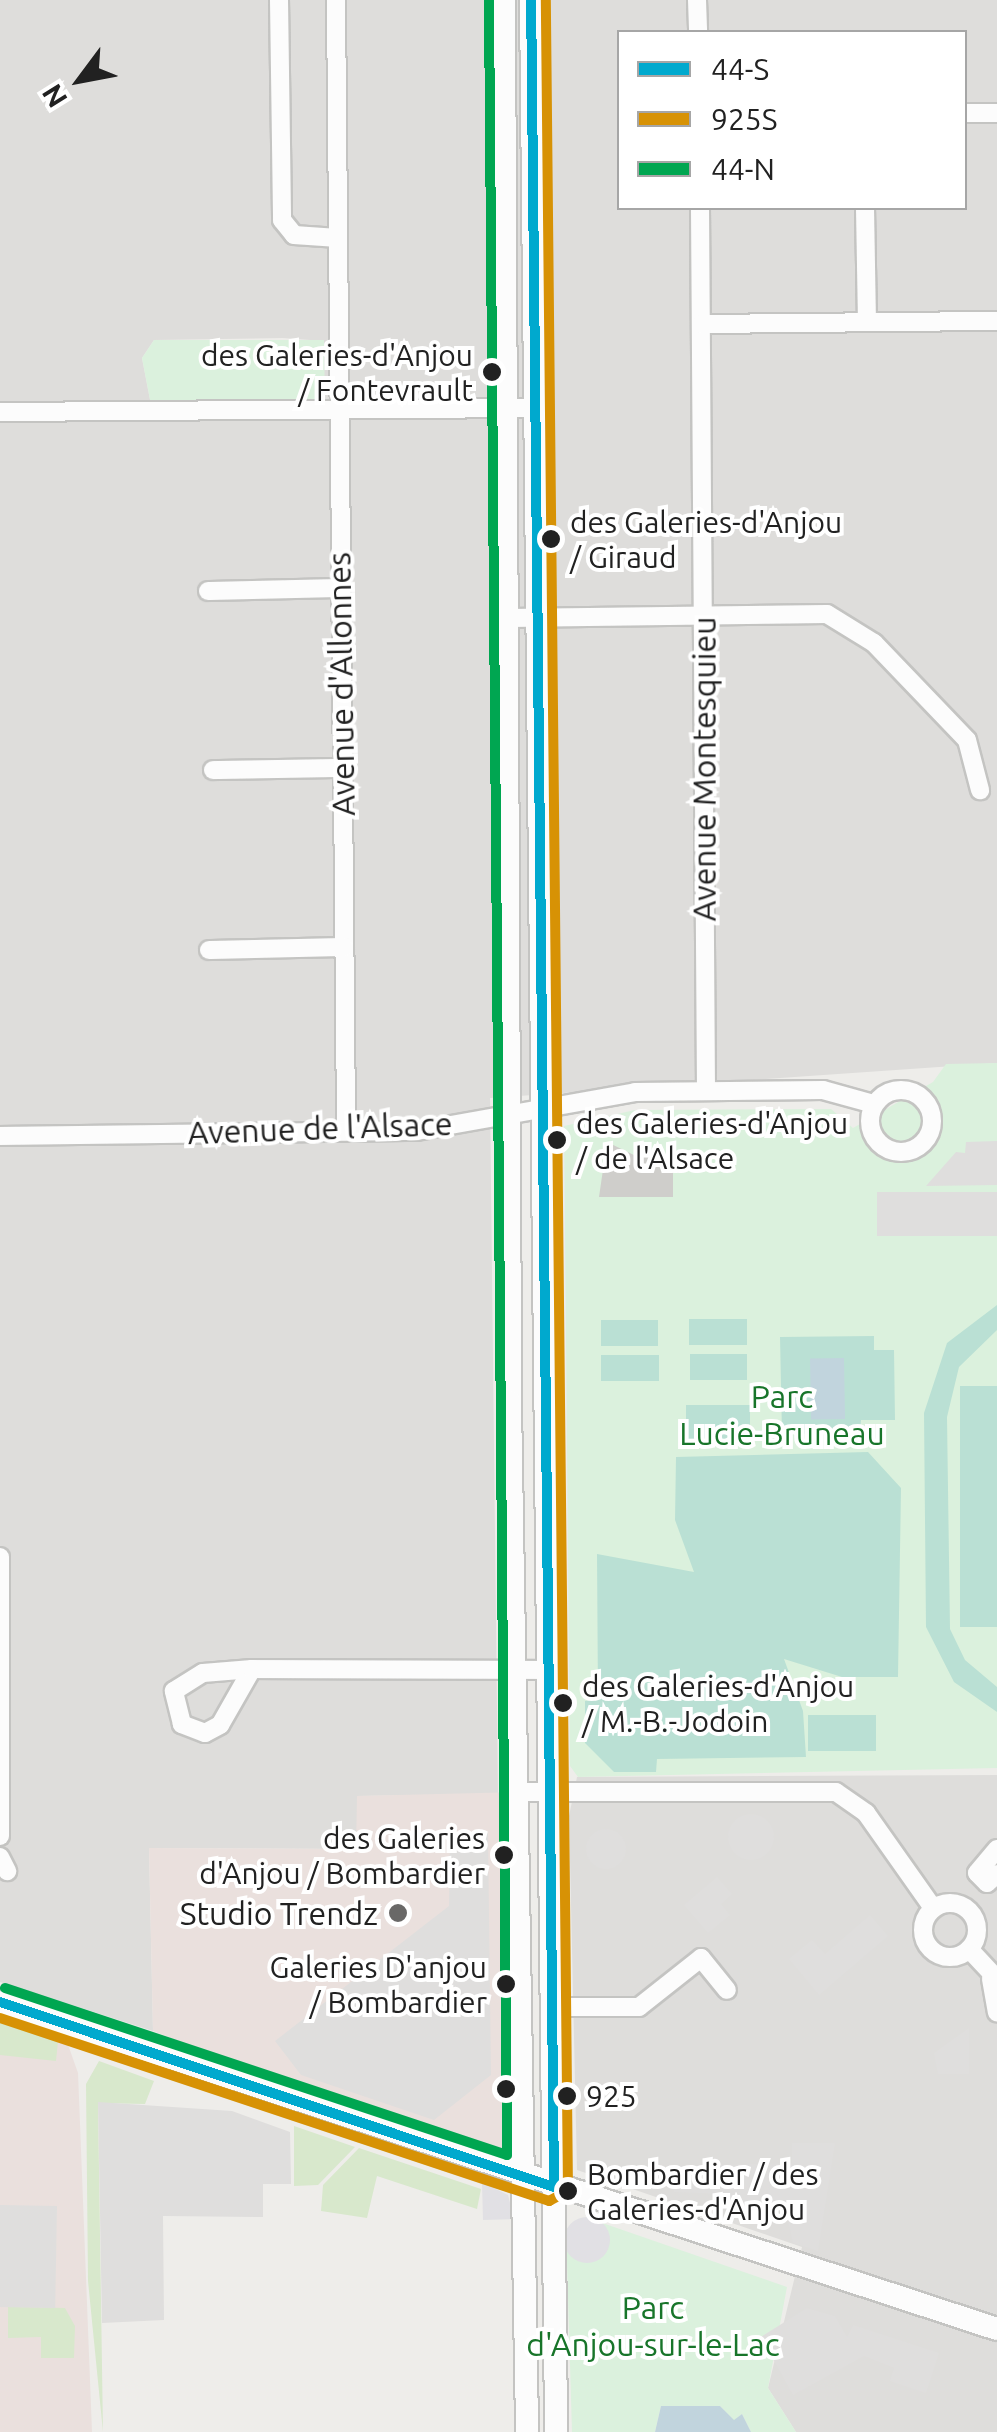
<!DOCTYPE html>
<style>
body{margin:0}
#map{position:relative;width:997px;height:2432px;overflow:hidden;background:#eeedea;font-family:Ubuntu,sans-serif}
div>[style]{position:absolute}
.residential>*{inset:0;background:#dedddb}
.commercial>*{inset:0;background:#eae0dd}
.grass>*{inset:0;background:#d8e8cc}
.park>*{inset:0;background:#dbf1dd}
.pitch>*{inset:0;background:#bae0d4;transform-origin:0 0}
.parking>*{inset:0;background:#dfdedd;transform-origin:0 0}
.round{border-radius:50%}
.plaza>*{inset:0;background:#e1e0e4}
.water>*{inset:0;background:#c1d4dd;transform-origin:0 0}
.building>*{inset:0;background:#cfcecb}
.roads{filter:drop-shadow(2px 0 #c4c4c2) drop-shadow(-2px 0 #c4c4c2) drop-shadow(0 2px #c4c4c2) drop-shadow(0 -2px #c4c4c2)}
.minor>*{height:18px;margin:-9px;padding:0 9px;transform-origin:9px;border-radius:9px;background:#fcfcfc}
.minor>.ring{margin:-9px;padding:0;box-sizing:content-box;background:none;border:18px solid #fcfcfc;border-radius:50%}
.tertiary>*{height:22px;margin:-11px;padding:0 11px;transform-origin:11px;border-radius:11px;background:#fcfcfc}
.bus-1>*{height:10px;margin:-5px;padding:0 5px;transform-origin:5px;border-radius:5px;background:#00a9ce}
.bus-2>*{height:10px;margin:-5px;padding:0 5px;transform-origin:5px;border-radius:5px;background:#d79205}
.bus-3>*{height:10px;margin:-5px;padding:0 5px;transform-origin:5px;border-radius:5px;background:#00a651}
.dots>*{width:28px;height:28px;translate:-50% -50%;box-sizing:border-box;border:5px solid #fff;border-radius:50%}
span{translate:-50% -50%;white-space:nowrap;text-align:center;line-height:1.15;-webkit-text-stroke:8px #fff;paint-order:stroke}
.bus-label{font-size:30px;color:#212121}
.right{translate:-100% -50%;text-align:right}
.left{translate:0 -50%;text-align:left}
.street-label{font-size:32px;color:#212121}
.park-label{font-size:32px;color:#18752a}
.poi-label{font-size:32px;color:#212121}
.legend{position:absolute;left:617px;top:30px;width:350px;height:180px;box-sizing:border-box;background:#fff;border:2px solid #a6a6a6;margin:0;padding:12px 18px;list-style:none;font-size:30px;color:#212121}
.legend li{display:flex;align-items:center;gap:20px;height:50px}
.legend b{width:50px;border:2px solid #a6a6a6}
.north{position:absolute;left:30px;top:30px;width:100px;height:100px;-webkit-text-stroke:8px #fff;paint-order:stroke;rotate:238deg;font-size:28px;font-weight:700;line-height:40px;text-align:center;color:#212121}
.north::after{content:'';display:block;margin:auto;width:35px;height:45px;background:#212121;clip-path:polygon(50% 0,100% 100%,50% 72%,0 100%)}
</style>
<div id="map">
<div class="residential">
<i style="clip-path:polygon(evenodd,0 0,997px 0,997px 1063px,490px 1098px,498px 1794px,357px 1796px,357px 1849px,149px 1848px,153px 2031px,0 1982px,0 0,620px 32px,964px 32px,964px 208px,620px 208px,620px 32px,0 0,154px 340px,283px 338px,324px 341px,152px 410px,142px 358px,154px 340px)"></i>
<i style="clip-path:polygon(997px 1775px,997px 2432px,796px 2432px,768px 2388px,802px 2247px,577px 2170px,569px 1816px,577px 1777px)"></i>
</div>
<div class="commercial">
<i style="clip-path:polygon(516px 1792px,522px 2176px,153px 2031px,149px 1848px,356px 1849px,357px 1796px)"></i>
<i style="clip-path:polygon(0 2002px,60px 2022px,78px 2073px,92px 2432px,0 2432px)"></i>
</div>
<div class="grass">
<i style="clip-path:polygon(0 2002px,60px 2022px,56px 2061px,0 2055px)"></i>
<i style="clip-path:polygon(99px 2061px,154px 2081px,145px 2104px,98px 2103px,103px 2432px,88px 2281px,86px 2084px)"></i>
<i style="clip-path:polygon(294px 2126px,355px 2147px,318px 2185px,294px 2186px)"></i>
<i style="clip-path:polygon(359px 2148px,481px 2189px,477px 2209px,377px 2176px,367px 2218px,321px 2211px,323px 2185px)"></i>
<i style="clip-path:polygon(8px 2307px,65px 2308px,75px 2326px,74px 2358px,41px 2358px,41px 2337px,8px 2338px)"></i>
</div>
<div class="park">
<i style="clip-path:polygon(154px 340px,324px 340px,325px 405px,152px 410px,142px 358px)"></i>
<i style="clip-path:polygon(997px 1063px,997px 1768px,578px 1777px,570px 1766px,564px 1126px,635px 1110px,831px 1109px,853px 1128px,933px 1082px,946px 1064px)"></i>
<i style="clip-path:polygon(588px 2218px,787px 2287px,768px 2388px,796px 2432px,751px 2432px,742px 2414px,734px 2421px,720px 2406px,661px 2406px,655px 2432px,572px 2432px,566px 2229px)"></i>
</div>
<div class="pitch">
<i style="clip-path:polygon(997px 1305px,997px 1330px,959px 1367px,947px 1417px,950px 1629px,965px 1660px,997px 1687px,997px 1712px,954px 1682px,926px 1627px,924px 1413px,947px 1343px)"></i>
<i style="left:747px;top:1319px;width:26px;height:58px;rotate:90deg"></i>
<i style="left:658px;top:1320px;width:26px;height:57px;rotate:90deg"></i>
<i style="clip-path:polygon(874px 1336px,874px 1350px,894px 1350px,895px 1420px,861px 1420px,860px 1433px,782px 1434px,780px 1337px)"></i>
<i style="left:747px;top:1354px;width:26px;height:57px;rotate:90deg"></i>
<i style="left:659px;top:1355px;width:26px;height:58px;rotate:90deg"></i>
<i style="left:997px;top:1386px;width:241px;height:37px;rotate:90deg"></i>
<i style="left:750px;top:1405px;width:38px;height:64px;rotate:90deg"></i>
<i style="clip-path:polygon(868px 1452px,901px 1488px,898px 1677px,842px 1677px,784px 1659px,803px 1711px,806px 1757px,657px 1759px,656px 1772px,614px 1772px,585px 1743px,585px 1701px,598px 1700px,597px 1554px,694px 1572px,675px 1520px,676px 1457px)"></i>
<i style="left:876px;top:1715px;width:36px;height:68px;rotate:90deg"></i>
</div>
<div class="parking">
<i style="clip-path:polygon(997px 1141px,997px 1185px,926px 1186px,956px 1152px,965px 1153px,966px 1142px)"></i>
<i style="left:997px;top:1192px;width:44px;height:120px;rotate:90deg"></i>
<i class="round" style="left:728px;top:1814px;width:46px;height:46px"></i>
<i class="round" style="left:586px;top:1829px;width:40px;height:40px"></i>
<i style="clip-path:polygon(450px 1832px,488px 1833px,491px 2075px,434px 2120px,301px 2075px,275px 2041px,449px 1906px)"></i>
<i style="clip-path:polygon(717px 1877px,732px 1894px,721px 1904px,730px 1915px,708px 1933px,684px 1905px)"></i>
<i style="clip-path:polygon(870px 1915px,888px 1936px,819px 1995px,789px 1959px,812px 1940px,825px 1954px)"></i>
<i style="clip-path:polygon(969px 2028px,969px 2074px,938px 2074px,934px 2053px)"></i>
<i style="clip-path:polygon(98px 2102px,232px 2111px,290px 2132px,291px 2184px,263px 2184px,263px 2217px,163px 2216px,164px 2320px,102px 2323px)"></i>
<i style="clip-path:polygon(792px 2143px,835px 2143px,818px 2251px,793px 2243px,785px 2208px,723px 2209px,723px 2194px,674px 2192px,670px 2166px,792px 2163px)"></i>
<i style="left:0;top:2205px;width:57px;height:102px;rotate:1deg"></i>
<i style="clip-path:polygon(807px 2308px,835px 2316px,847px 2337px,853px 2325px,939px 2353px,926px 2393px,890px 2381px,894px 2368px,864px 2356px,793px 2395px,761px 2337px)"></i>
</div>
<div class="plaza">
<i style="clip-path:polygon(482px 2182px,508px 2195px,514px 2219px,483px 2220px)"></i>
<i class="round" style="left:564px;top:2217px;width:46px;height:46px"></i>
</div>
<div class="water">
<i style="left:844px;top:1358px;width:61px;height:34px;rotate:89deg"></i>
<i style="clip-path:polygon(661px 2406px,720px 2406px,734px 2420px,742px 2414px,751px 2432px,655px 2432px)"></i>
</div>
<div class="building">
<i style="clip-path:polygon(607px 1142px,636px 1156px,673px 1156px,673px 1197px,599px 1197px)"></i>
</div>
<div class="roads">
<div class="minor">
<i style="left:279px;top:0;width:220px;rotate:89.2deg"></i>
<i style="left:282px;top:220px;width:19px;rotate:51deg"></i>
<i style="left:294px;top:235px;width:44px;rotate:3.9deg"></i>
<i style="left:336px;top:0;width:1130px;rotate:89.49deg"></i>
<i style="left:697px;top:0;width:32px;rotate:88deg"></i>
<i style="left:964px;top:113px;width:33px"></i>
<i style="left:700px;top:208px;width:882px;rotate:89.61deg"></i>
<i style="left:865px;top:208px;width:113px;rotate:89deg"></i>
<i style="left:702px;top:324px;width:295px;rotate:-0.6deg"></i>
<i style="left:0;top:412px;width:535px;rotate:-0.43deg"></i>
<i style="left:208px;top:591px;width:132px;rotate:-1.3deg"></i>
<i style="left:509px;top:618px;width:318px;rotate:-0.7deg"></i>
<i style="left:827px;top:614px;width:55px;rotate:31.7deg"></i>
<i style="left:874px;top:643px;width:134px;rotate:46.2deg"></i>
<i style="left:967px;top:740px;width:52px;rotate:75.4deg"></i>
<i style="left:213px;top:770px;width:129px;rotate:-0.9deg"></i>
<i style="left:209px;top:950px;width:135px;rotate:-1.3deg"></i>
<i class="ring" style="left:870px;top:1090px;width:44px;height:44px"></i>
<i style="left:0;top:1136px;width:417px;rotate:-0.7deg"></i>
<i style="left:417px;top:1131px;width:221px;rotate:-10.1deg"></i>
<i style="left:635px;top:1092px;width:188px;rotate:-0.6deg"></i>
<i style="left:823px;top:1090px;width:53px;rotate:15.4deg"></i>
<i style="left:0;top:1557px;width:279px;rotate:90deg"></i>
<i style="left:252px;top:1669px;width:64px;rotate:119.7deg"></i>
<i style="left:220px;top:1725px;width:17px;rotate:152deg"></i>
<i style="left:205px;top:1733px;width:25px;rotate:-159deg"></i>
<i style="left:182px;top:1724px;width:34px;rotate:-104deg"></i>
<i style="left:174px;top:1691px;width:34px;rotate:-32deg"></i>
<i style="left:203px;top:1673px;width:49px;rotate:-4.7deg"></i>
<i style="left:252px;top:1669px;width:299px;rotate:0.2deg"></i>
<i style="left:516px;top:1792px;width:320px"></i>
<i style="left:836px;top:1792px;width:37px;rotate:35deg"></i>
<i style="left:866px;top:1813px;width:116px;rotate:54.8deg"></i>
<i style="left:997px;top:1849px;width:31px;rotate:130deg"></i>
<i style="left:977px;top:1873px;width:14px;rotate:45deg"></i>
<i style="left:987px;top:1883px;width:13px;rotate:-42deg"></i>
<i style="left:0;top:1857px;width:16px;rotate:63deg"></i>
<i class="ring" style="left:923px;top:1903px;width:36px;height:36px"></i>
<i style="left:969px;top:1949px;width:41px;rotate:47deg"></i>
<i style="left:991px;top:1979px;width:34px;rotate:80deg"></i>
<i style="left:555px;top:2007px;width:84px"></i>
<i style="left:639px;top:2007px;width:79px;rotate:-38.3deg"></i>
<i style="left:701px;top:1958px;width:41px;rotate:50.9deg"></i>
</div>
<div class="tertiary">
<i style="left:504px;top:0;width:1402px;rotate:89.75deg"></i>
<i style="left:510px;top:1402px;width:1030px;rotate:89.05deg"></i>
<i style="left:531px;top:0;width:2432px;rotate:89.41deg"></i>
<i style="left:0;top:2002px;width:1049px;rotate:18.16deg"></i>
</div>
</div>
<div class="bus-1">
<i style="left:0;top:2002px;width:584px;rotate:18.47deg"></i>
<i style="left:554px;top:2187px;width:2187px;rotate:-90.6deg"></i>
</div>
<div class="bus-2">
<i style="left:0;top:2018px;width:579px;rotate:18.43deg"></i>
<i style="left:549px;top:2201px;width:21px;rotate:-28deg"></i>
<i style="left:568px;top:2191px;width:2191px;rotate:-90.58deg"></i>
</div>
<div class="bus-3">
<i style="left:5px;top:1988px;width:529px;rotate:18.4deg"></i>
<i style="left:507px;top:2155px;width:2155px;rotate:-90.48deg"></i>
</div>
<div class="dots">
<i style="left:492px;top:372px;background:#212121"></i>
<i style="left:551px;top:539px;background:#212121"></i>
<i style="left:557px;top:1140px;background:#212121"></i>
<i style="left:563px;top:1703px;background:#212121"></i>
<i style="left:504px;top:1855px;background:#212121"></i>
<i style="left:398px;top:1913px;background:#696867"></i>
<i style="left:506px;top:1984px;background:#212121"></i>
<i style="left:506px;top:2089px;background:#212121"></i>
<i style="left:567px;top:2096px;background:#212121"></i>
<i style="left:568px;top:2191px;background:#212121"></i>
</div>
<div class="bus-label">
<span class="right" style="left:473px;top:372px">des Galeries-d'Anjou<br>/ Fontevrault</span>
<span class="left" style="left:570px;top:539px">des Galeries-d'Anjou<br>/ Giraud</span>
<span class="left" style="left:576px;top:1140px">des Galeries-d'Anjou<br>/ de l'Alsace</span>
<span class="left" style="left:582px;top:1703px">des Galeries-d'Anjou<br>/ M.-B.-Jodoin</span>
<span class="right" style="left:485px;top:1855px">des Galeries<br>d'Anjou / Bombardier</span>
<span class="right" style="left:487px;top:1984px">Galeries D'anjou<br>/ Bombardier</span>
<span class="left" style="left:586px;top:2096px">925</span>
<span class="left" style="left:587px;top:2191px">Bombardier / des<br>Galeries-d'Anjou</span>
</div>
<div class="street-label">
<span style="left:341px;top:684px;rotate:-91deg">Avenue d'Allonnes</span>
<span style="left:704px;top:769px;rotate:-90deg">Avenue Montesquieu</span>
<span style="left:320px;top:1128px;rotate:-2deg">Avenue de l'Alsace</span>
</div>
<div class="park-label">
<span style="left:782px;top:1415px">Parc<br>Lucie-Bruneau</span>
<span style="left:653px;top:2326px">Parc<br>d'Anjou-sur-le-Lac</span>
</div>
<div class="poi-label">
<span class="right" style="left:378px;top:1913px">Studio Trendz</span>
</div>
<ul class="legend">
<li><b style="height:12px;background:#00a9ce"></b>44-S</li>
<li><b style="height:12px;background:#d79205"></b>925S</li>
<li><b style="height:12px;background:#00a651"></b>44-N</li>
</ul>
<div class="north">N</div>
</div>
